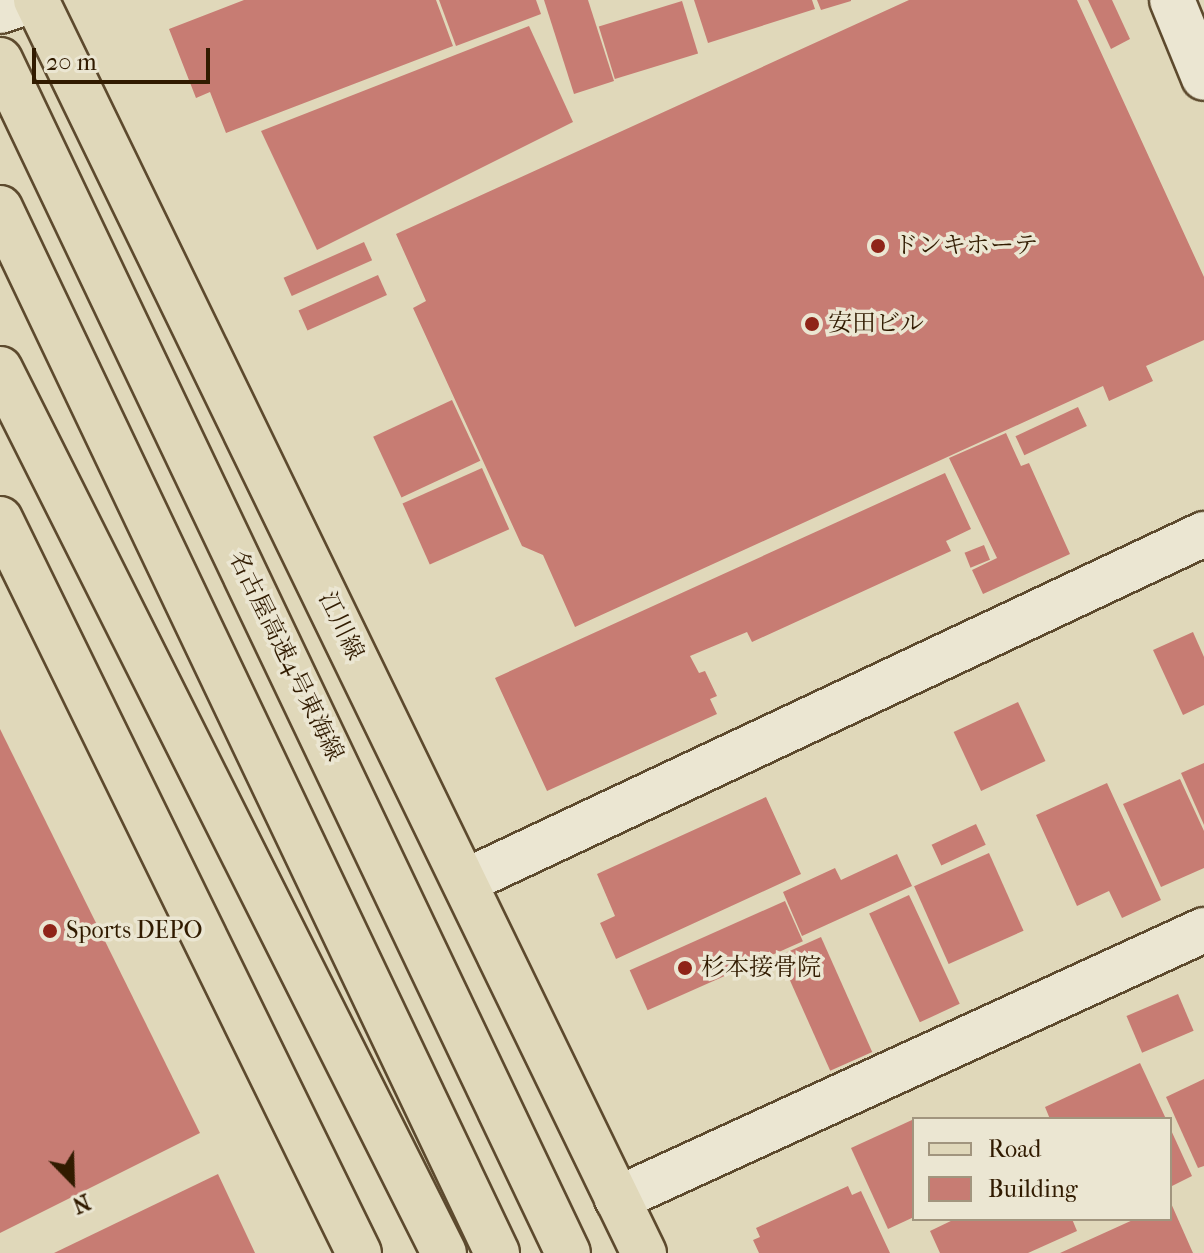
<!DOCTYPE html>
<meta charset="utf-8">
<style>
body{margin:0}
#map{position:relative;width:1204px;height:1253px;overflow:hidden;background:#e0d8ba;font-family:"IM FELL French Canon","Noto Serif JP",serif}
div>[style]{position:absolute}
.building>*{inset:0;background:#c77c73;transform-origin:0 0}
.roads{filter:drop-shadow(2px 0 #5d4a2e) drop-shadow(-2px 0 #5d4a2e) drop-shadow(0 2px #5d4a2e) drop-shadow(0 -2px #5d4a2e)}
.minor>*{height:44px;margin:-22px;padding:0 22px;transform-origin:22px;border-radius:22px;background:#ebe6d2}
.major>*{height:44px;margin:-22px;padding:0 22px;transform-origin:22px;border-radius:22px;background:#e0d8ba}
.highway>*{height:44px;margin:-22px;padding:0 22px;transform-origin:22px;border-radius:22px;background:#e0d8ba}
.dots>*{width:22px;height:22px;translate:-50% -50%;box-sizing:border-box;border:4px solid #ebe6d2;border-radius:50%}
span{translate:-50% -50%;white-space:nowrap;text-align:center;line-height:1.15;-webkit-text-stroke:7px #ebe6d2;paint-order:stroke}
.poi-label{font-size:24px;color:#311b00}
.left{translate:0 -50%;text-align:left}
.street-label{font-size:24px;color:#311b00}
.legend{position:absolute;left:912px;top:1117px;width:260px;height:104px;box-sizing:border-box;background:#ebe6d2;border:2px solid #a1957e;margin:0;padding:10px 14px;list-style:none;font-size:24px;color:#311b00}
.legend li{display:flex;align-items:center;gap:16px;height:40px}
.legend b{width:40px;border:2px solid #a1957e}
.north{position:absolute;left:32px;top:1141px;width:80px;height:80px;-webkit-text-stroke:6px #ebe6d2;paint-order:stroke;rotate:157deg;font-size:22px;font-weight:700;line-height:32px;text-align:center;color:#311b00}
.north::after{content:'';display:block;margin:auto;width:28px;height:36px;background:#311b00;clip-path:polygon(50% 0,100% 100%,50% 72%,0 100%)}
.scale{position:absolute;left:32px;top:48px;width:178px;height:36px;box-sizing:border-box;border:4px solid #311b00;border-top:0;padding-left:10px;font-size:24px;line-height:28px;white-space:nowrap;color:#311b00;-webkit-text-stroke:6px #ebe6d2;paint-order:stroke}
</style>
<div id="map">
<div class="building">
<i style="clip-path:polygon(244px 0,436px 0,453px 46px,226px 133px,210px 92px,196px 98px,169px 29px)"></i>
<i style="clip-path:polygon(439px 0,536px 0,541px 14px,456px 46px)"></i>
<i style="clip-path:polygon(544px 0,588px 0,614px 81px,574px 94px)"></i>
<i style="clip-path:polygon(694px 0,812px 0,815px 9px,708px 43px)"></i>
<i style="clip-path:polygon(817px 0,851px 0,851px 1px,821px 10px)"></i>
<i style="clip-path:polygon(909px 0,1077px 0,1204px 277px,1204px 340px,1146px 366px,1153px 381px,1109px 401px,1103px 386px,575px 627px,543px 555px,522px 546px,413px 308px,426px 301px,396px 234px)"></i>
<i style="clip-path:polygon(1088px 0,1112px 0,1130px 39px,1111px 49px)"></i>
<i style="left:682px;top:1px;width:55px;height:87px;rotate:73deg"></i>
<i style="clip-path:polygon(529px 26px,573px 122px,317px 250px,261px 131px)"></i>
<i style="left:364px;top:242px;width:20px;height:88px;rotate:66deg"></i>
<i style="left:378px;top:275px;width:22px;height:87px;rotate:66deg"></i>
<i style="left:452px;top:400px;width:67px;height:87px;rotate:65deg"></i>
<i style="left:1078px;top:407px;width:21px;height:69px;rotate:65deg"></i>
<i style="clip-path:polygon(1006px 433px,1021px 466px,1029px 463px,1070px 554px,983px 594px,972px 570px,997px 558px,949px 458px)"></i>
<i style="left:482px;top:468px;width:67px;height:87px;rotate:66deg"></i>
<i style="clip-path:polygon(945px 473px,971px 529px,946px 541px,951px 551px,752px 642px,747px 632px,690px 656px,699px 673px,705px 671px,717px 696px,710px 699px,717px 714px,547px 791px,495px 678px)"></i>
<i style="left:984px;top:545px;width:16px;height:21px;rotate:68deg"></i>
<i style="clip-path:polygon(1193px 632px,1204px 657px,1204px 705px,1183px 715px,1153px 650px)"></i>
<i style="left:1018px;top:702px;width:65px;height:71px;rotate:65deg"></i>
<i style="clip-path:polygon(0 729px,200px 1133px,0 1233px)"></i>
<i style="clip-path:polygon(1204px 763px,1204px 825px,1181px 773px)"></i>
<i style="clip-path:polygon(1180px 779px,1204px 831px,1204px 868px,1161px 887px,1123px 804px)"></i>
<i style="clip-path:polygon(1107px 783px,1161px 900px,1122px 918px,1109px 891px,1077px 906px,1036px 815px)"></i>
<i style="clip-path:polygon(766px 797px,801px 874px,616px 959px,600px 923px,615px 916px,597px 874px)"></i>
<i style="left:976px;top:824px;width:23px;height:49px;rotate:65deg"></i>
<i style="left:989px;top:853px;width:85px;height:82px;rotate:66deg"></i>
<i style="clip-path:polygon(897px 854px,912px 886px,802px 936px,783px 892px,835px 868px,841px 880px)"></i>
<i style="left:909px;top:895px;width:120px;height:44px;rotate:65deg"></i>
<i style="left:785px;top:901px;width:44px;height:170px;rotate:66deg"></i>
<i style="left:821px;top:937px;width:126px;height:46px;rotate:66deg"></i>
<i style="left:1178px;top:994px;width:40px;height:56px;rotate:67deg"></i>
<i style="clip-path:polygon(1140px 1063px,1166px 1119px,1050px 1119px,1045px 1107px)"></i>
<i style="clip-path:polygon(1204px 1079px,1204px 1166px,1198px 1168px,1166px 1097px)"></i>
<i style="clip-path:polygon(912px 1120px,914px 1217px,888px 1229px,851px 1148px)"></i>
<i style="clip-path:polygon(1170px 1128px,1192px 1176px,1170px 1187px)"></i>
<i style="clip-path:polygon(218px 1174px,255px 1253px,54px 1253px)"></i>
<i style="clip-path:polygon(848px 1186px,852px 1195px,861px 1191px,890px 1253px,759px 1253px,753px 1240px,760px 1237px,756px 1228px)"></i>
<i style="clip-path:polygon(1170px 1201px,1193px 1253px,1060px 1253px,1135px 1219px,1170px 1219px)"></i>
<i style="clip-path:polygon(955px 1219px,1072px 1219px,1077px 1231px,1028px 1253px,940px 1253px,930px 1231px)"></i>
</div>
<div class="roads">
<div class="minor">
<i style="left:1172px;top:0;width:84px;rotate:67.7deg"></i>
<i style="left:0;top:11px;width:36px;rotate:-18deg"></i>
<i style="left:466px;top:881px;width:816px;rotate:-25.18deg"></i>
<i style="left:617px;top:1199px;width:646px;rotate:-24.62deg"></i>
</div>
<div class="major">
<i style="left:36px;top:0;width:1393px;rotate:64.12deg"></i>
<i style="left:0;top:519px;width:817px;rotate:63.94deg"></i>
</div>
<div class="highway">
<i style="left:0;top:60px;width:1321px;rotate:64.54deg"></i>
<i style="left:0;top:208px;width:1157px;rotate:64.56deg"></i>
<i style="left:0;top:369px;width:989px;rotate:63.33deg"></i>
</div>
</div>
<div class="dots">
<i style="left:878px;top:246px;background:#8f2418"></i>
<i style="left:812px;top:324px;background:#8f2418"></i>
<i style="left:50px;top:931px;background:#8f2418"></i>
<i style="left:685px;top:968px;background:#8f2418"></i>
</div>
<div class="poi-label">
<span class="left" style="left:894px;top:246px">ドンキホーテ</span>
<span class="left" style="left:828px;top:324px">安田ビル</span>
<span class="left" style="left:66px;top:931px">Sports DEPO</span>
<span class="left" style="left:701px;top:968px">杉本接骨院</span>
</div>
<div class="street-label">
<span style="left:341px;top:626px;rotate:64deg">江川線</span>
<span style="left:286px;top:656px;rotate:64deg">名古屋高速4号東海線</span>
</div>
<ul class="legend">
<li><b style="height:10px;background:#e0d8ba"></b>Road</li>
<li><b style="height:22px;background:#c77c73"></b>Building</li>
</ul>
<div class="north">N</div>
<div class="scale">20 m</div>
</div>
